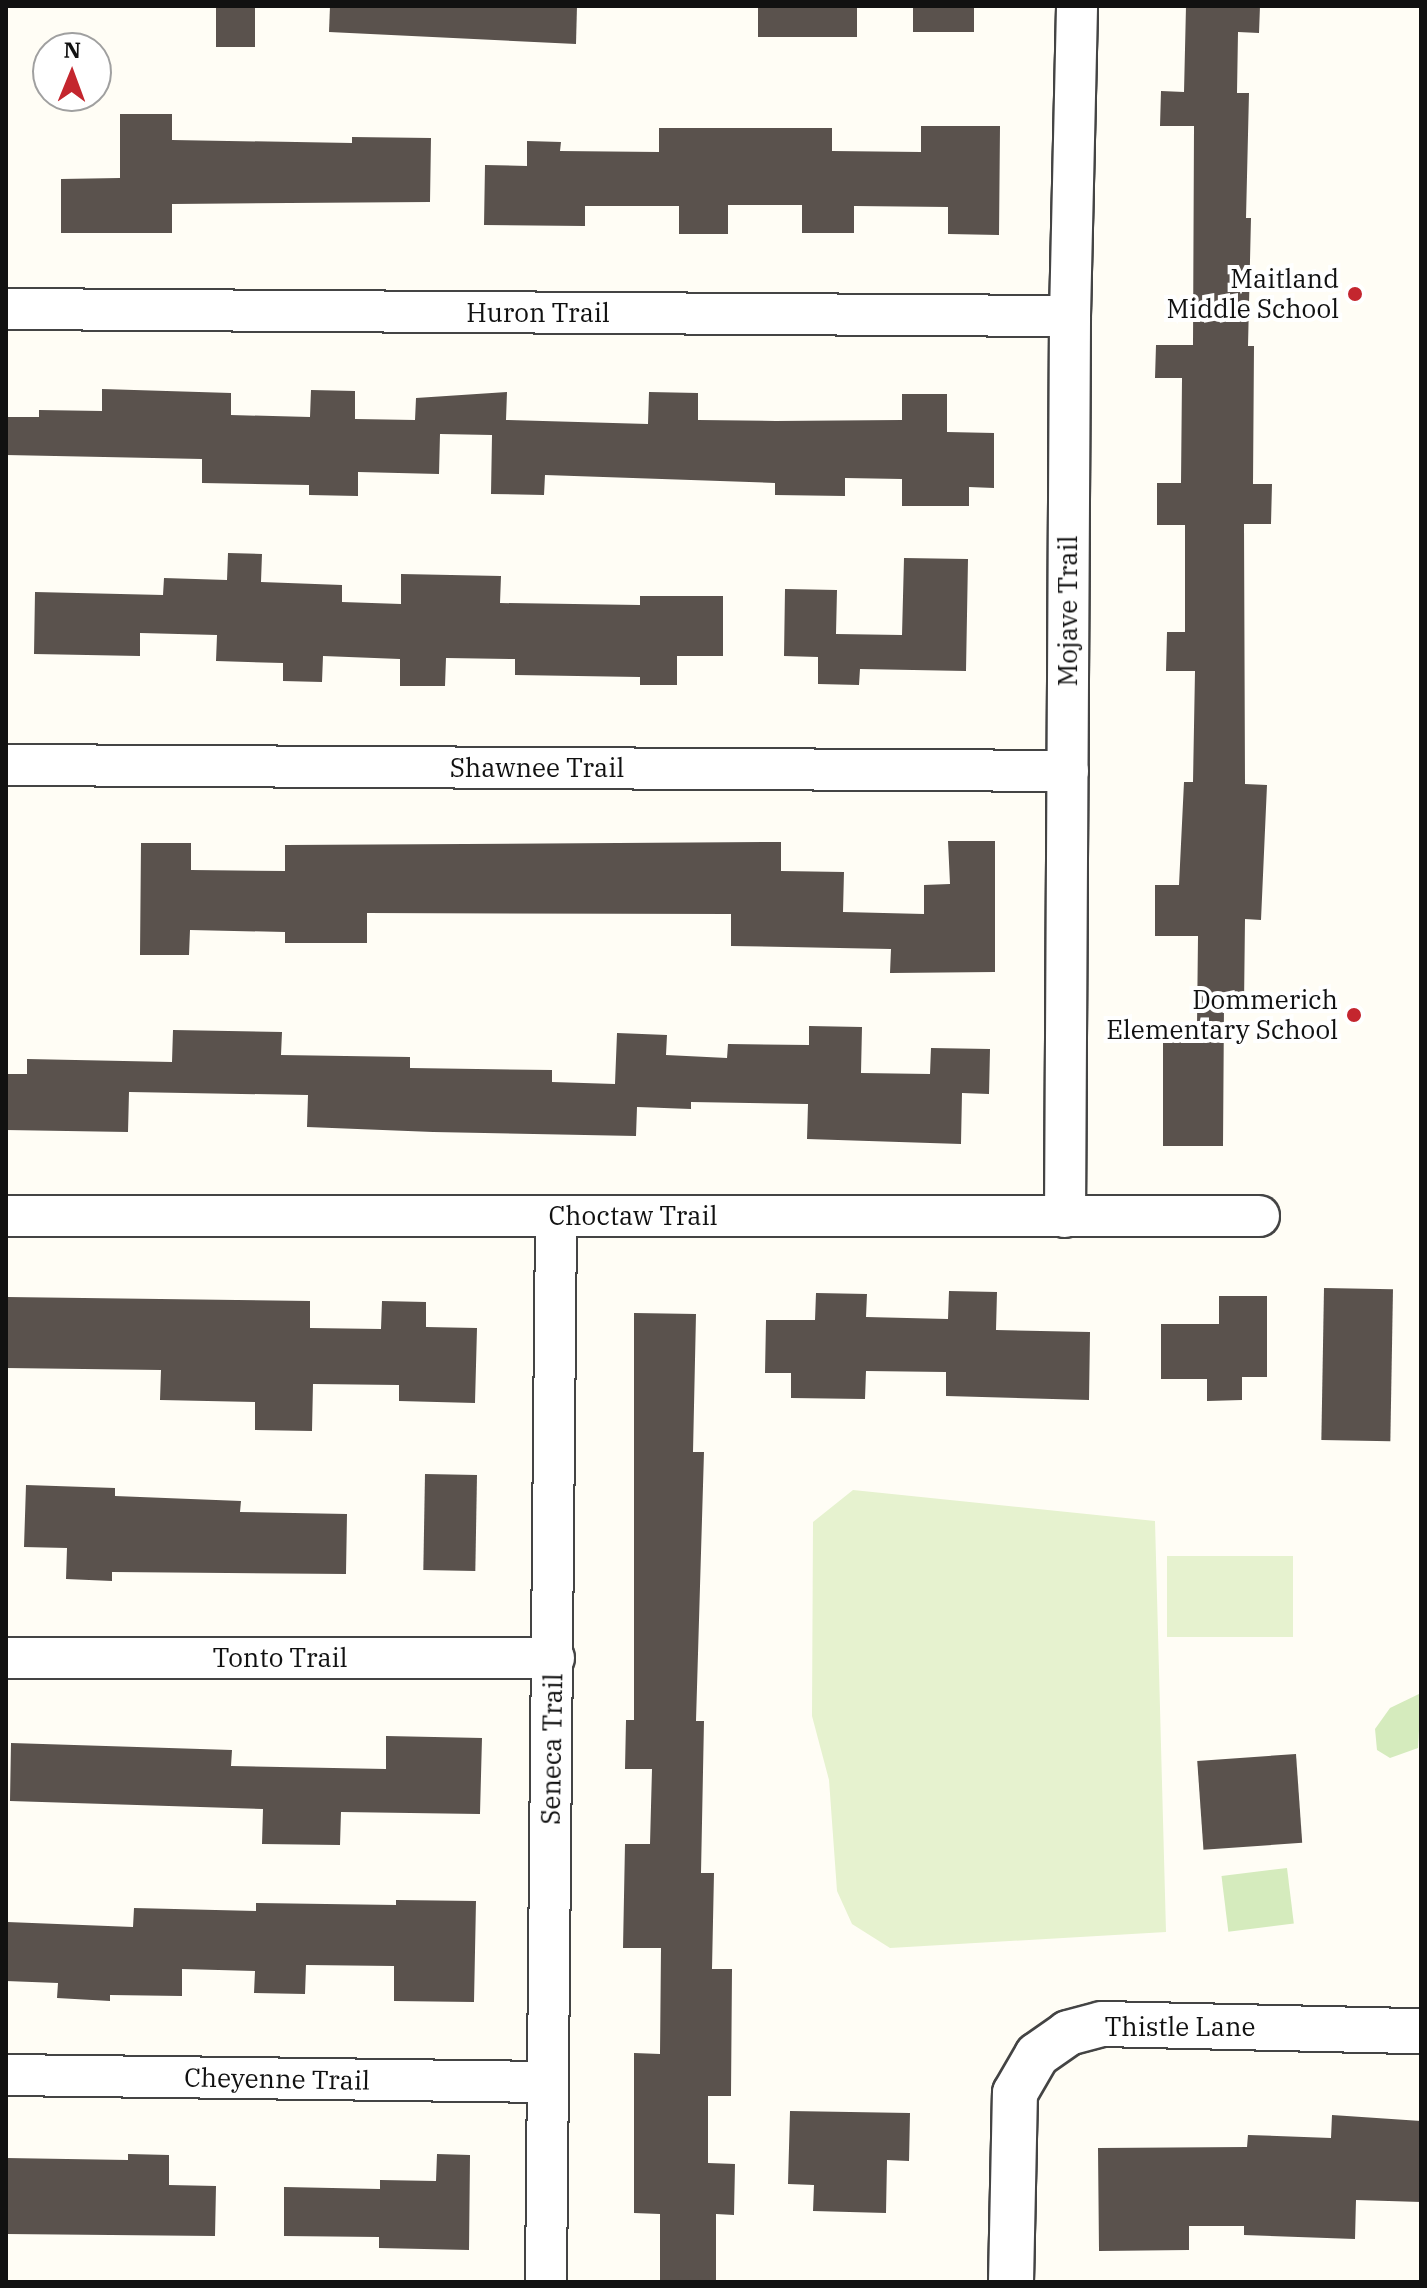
<!DOCTYPE html>
<style>
body{margin:0}
#map{position:relative;width:1427px;height:2288px;overflow:hidden;background:#fffdf5;font-family:"IBM Plex Serif",serif}
div>[style]{position:absolute}
.green>*{inset:0;background:#d5ebbd;transform-origin:0 0}
.pitch>*{inset:0;background:#e6f2cf;transform-origin:0 0}
.building>*{inset:0;background:#5a524d;transform-origin:0 0}
.roads{filter:drop-shadow(2px 0 #444) drop-shadow(-2px 0 #444) drop-shadow(0 2px #444) drop-shadow(0 -2px #444)}
.minor>*{height:40px;margin:-20px;padding:0 20px;transform-origin:20px;border-radius:20px;background:#fff}
.tertiary>*{height:44px;margin:-22px;padding:0 22px;transform-origin:22px;border-radius:22px;background:#fff}
.dots>*{width:22px;height:22px;translate:-50% -50%;box-sizing:border-box;border:4px solid #fff;border-radius:50%}
span{translate:-50% -50%;white-space:nowrap;text-align:center;line-height:1.15;-webkit-text-stroke:8px #fff;paint-order:stroke}
.poi-label{font-size:26px;color:#111}
.right{translate:-100% -50%;text-align:right}
.street-label{font-size:26px;color:#111}
.frame{position:absolute;inset:0;border:8px solid #111;pointer-events:none}
.north{position:absolute;left:32px;top:32px;width:80px;height:80px;box-sizing:border-box;background:#fff;border:2px solid #a0a0a0;border-radius:50%;rotate:1deg;font-size:22px;font-weight:700;line-height:32px;text-align:center;color:#111}
.north::after{content:'';display:block;margin:auto;width:28px;height:36px;background:#c4262e;clip-path:polygon(50% 0,100% 100%,50% 72%,0 100%)}
</style>
<div id="map">
<div class="green">
<i style="clip-path:polygon(1421px 1693px,1418px 1748px,1390px 1758px,1377px 1750px,1375px 1729px,1390px 1708px)"></i>
<i style="left:1287px;top:1868px;width:56px;height:66px;rotate:83deg"></i>
</div>
<div class="pitch">
<i style="clip-path:polygon(853px 1490px,1155px 1521px,1166px 1932px,890px 1948px,852px 1924px,837px 1891px,829px 1780px,812px 1716px,813px 1522px)"></i>
<i style="left:1167px;top:1556px;width:126px;height:81px"></i>
</div>
<div class="building">
<i style="left:216px;top:6px;width:39px;height:41px"></i>
<i style="clip-path:polygon(330px 6px,577px 6px,576px 44px,329px 32px)"></i>
<i style="left:758px;top:6px;width:99px;height:31px"></i>
<i style="left:913px;top:6px;width:61px;height:26px"></i>
<i style="clip-path:polygon(1186px 6px,1260px 6px,1259px 33px,1238px 32px,1237px 93px,1249px 93px,1246px 218px,1251px 218px,1248px 346px,1254px 346px,1253px 484px,1272px 484px,1271px 524px,1244px 524px,1245px 784px,1267px 785px,1261px 920px,1245px 919px,1244px 1005px,1224px 1005px,1223px 1146px,1163px 1146px,1163px 1026px,1197px 1026px,1198px 936px,1155px 936px,1155px 885px,1179px 885px,1184px 782px,1193px 782px,1195px 671px,1166px 671px,1167px 632px,1185px 632px,1185px 525px,1157px 525px,1157px 483px,1181px 483px,1182px 378px,1155px 378px,1156px 345px,1193px 345px,1194px 126px,1160px 126px,1161px 91px,1184px 92px)"></i>
<i style="clip-path:polygon(120px 114px,172px 114px,172px 140px,352px 143px,352px 137px,431px 138px,430px 202px,172px 204px,172px 233px,61px 233px,61px 179px,120px 178px)"></i>
<i style="clip-path:polygon(921px 126px,1000px 126px,999px 235px,948px 234px,948px 207px,854px 206px,854px 233px,802px 233px,802px 205px,728px 205px,728px 234px,679px 234px,679px 206px,585px 206px,585px 226px,484px 225px,485px 165px,527px 166px,527px 141px,561px 142px,560px 151px,659px 152px,659px 128px,832px 128px,832px 151px,921px 152px)"></i>
<i style="clip-path:polygon(102px 389px,231px 393px,231px 415px,310px 417px,311px 390px,355px 391px,355px 419px,415px 420px,416px 398px,507px 392px,506px 420px,648px 424px,649px 392px,698px 393px,698px 420px,776px 421px,902px 420px,902px 394px,947px 394px,947px 432px,994px 433px,994px 488px,969px 487px,969px 506px,902px 506px,902px 479px,845px 478px,845px 496px,775px 495px,775px 483px,545px 475px,544px 495px,491px 494px,492px 435px,440px 434px,439px 474px,358px 472px,358px 496px,309px 495px,309px 485px,202px 483px,202px 459px,6px 455px,6px 417px,39px 417px,39px 410px,102px 411px)"></i>
<i style="clip-path:polygon(228px 553px,262px 554px,261px 582px,342px 585px,342px 602px,401px 604px,401px 574px,501px 576px,500px 603px,640px 605px,640px 596px,723px 596px,723px 656px,677px 656px,677px 685px,640px 685px,640px 677px,515px 675px,515px 659px,446px 658px,445px 686px,400px 686px,400px 659px,323px 656px,322px 682px,283px 681px,283px 663px,216px 661px,217px 635px,140px 633px,140px 656px,34px 654px,35px 592px,163px 595px,164px 578px,227px 580px)"></i>
<i style="clip-path:polygon(904px 558px,968px 559px,966px 671px,860px 669px,859px 685px,818px 684px,818px 657px,784px 656px,785px 589px,837px 590px,836px 634px,902px 635px)"></i>
<i style="clip-path:polygon(948px 841px,995px 841px,995px 972px,890px 973px,891px 949px,731px 946px,731px 914px,367px 913px,367px 943px,285px 943px,285px 932px,190px 930px,189px 955px,140px 955px,141px 843px,191px 843px,191px 870px,285px 871px,285px 845px,781px 842px,781px 871px,844px 872px,843px 912px,924px 914px,924px 885px,950px 884px)"></i>
<i style="clip-path:polygon(809px 1026px,862px 1027px,861px 1073px,930px 1074px,931px 1048px,990px 1049px,989px 1094px,962px 1093px,961px 1144px,807px 1139px,808px 1104px,691px 1102px,691px 1109px,637px 1107px,636px 1136px,433px 1132px,307px 1127px,308px 1095px,129px 1092px,128px 1132px,6px 1130px,6px 1074px,27px 1074px,27px 1059px,172px 1062px,173px 1030px,282px 1032px,281px 1055px,410px 1057px,410px 1068px,552px 1070px,552px 1082px,615px 1084px,617px 1033px,667px 1035px,666px 1055px,727px 1058px,728px 1044px,809px 1045px)"></i>
<i style="left:1324px;top:1288px;width:69px;height:152px;rotate:1deg"></i>
<i style="clip-path:polygon(949px 1291px,997px 1292px,996px 1330px,1090px 1332px,1089px 1400px,946px 1396px,946px 1372px,866px 1371px,865px 1399px,791px 1398px,791px 1373px,765px 1373px,766px 1320px,815px 1320px,816px 1293px,867px 1294px,866px 1317px,948px 1319px)"></i>
<i style="clip-path:polygon(1219px 1296px,1267px 1296px,1267px 1377px,1242px 1377px,1242px 1400px,1207px 1401px,1207px 1379px,1161px 1379px,1161px 1324px,1219px 1324px)"></i>
<i style="clip-path:polygon(7px 1297px,310px 1301px,310px 1328px,381px 1329px,382px 1301px,426px 1302px,426px 1327px,477px 1328px,475px 1403px,399px 1401px,399px 1385px,313px 1384px,312px 1431px,255px 1430px,255px 1402px,160px 1400px,161px 1370px,6px 1368px)"></i>
<i style="clip-path:polygon(634px 1313px,696px 1314px,693px 1452px,704px 1452px,696px 1721px,704px 1721px,701px 1873px,714px 1873px,712px 1969px,732px 1969px,731px 2096px,708px 2096px,708px 2163px,735px 2164px,734px 2215px,716px 2214px,716px 2282px,660px 2282px,660px 2214px,634px 2213px,634px 2053px,660px 2054px,661px 1948px,623px 1948px,625px 1844px,650px 1844px,652px 1769px,625px 1769px,626px 1720px,634px 1720px)"></i>
<i style="left:425px;top:1474px;width:52px;height:96px;rotate:1deg"></i>
<i style="clip-path:polygon(26px 1485px,115px 1488px,115px 1496px,241px 1501px,240px 1512px,347px 1514px,346px 1574px,112px 1572px,112px 1581px,66px 1579px,67px 1548px,24px 1547px)"></i>
<i style="clip-path:polygon(386px 1736px,482px 1738px,480px 1814px,341px 1812px,340px 1845px,262px 1844px,263px 1809px,10px 1801px,11px 1743px,232px 1750px,231px 1766px,386px 1769px)"></i>
<i style="left:1296px;top:1754px;width:89px;height:99px;rotate:86deg"></i>
<i style="clip-path:polygon(396px 1900px,476px 1901px,474px 2002px,394px 2001px,394px 1966px,306px 1965px,305px 1994px,254px 1993px,255px 1971px,182px 1969px,182px 1996px,110px 1995px,110px 2001px,57px 1998px,58px 1983px,6px 1981px,7px 1922px,133px 1927px,134px 1908px,256px 1911px,256px 1903px,396px 1905px)"></i>
<i style="clip-path:polygon(790px 2111px,910px 2113px,909px 2161px,887px 2160px,886px 2213px,813px 2211px,814px 2185px,788px 2184px)"></i>
<i style="clip-path:polygon(1332px 2115px,1421px 2121px,1421px 2202px,1356px 2200px,1355px 2239px,1244px 2235px,1244px 2226px,1189px 2226px,1189px 2250px,1099px 2251px,1098px 2148px,1247px 2147px,1248px 2135px,1331px 2138px)"></i>
<i style="clip-path:polygon(128px 2154px,169px 2155px,169px 2185px,216px 2186px,215px 2236px,6px 2234px,6px 2158px,128px 2160px)"></i>
<i style="clip-path:polygon(437px 2154px,470px 2155px,469px 2250px,379px 2248px,379px 2237px,284px 2236px,284px 2187px,380px 2189px,380px 2180px,436px 2181px)"></i>
</div>
<div class="roads">
<div class="minor">
<i style="left:6px;top:309px;width:1064px;rotate:0.38deg"></i>
<i style="left:6px;top:765px;width:1062px;rotate:0.32deg"></i>
<i style="left:6px;top:1216px;width:1253px"></i>
<i style="left:1065px;top:1217px;width:901px;rotate:-89.68deg"></i>
<i style="left:1070px;top:316px;width:310px;rotate:-88.7deg"></i>
<i style="left:6px;top:1658px;width:548px"></i>
<i style="left:6px;top:2075px;width:542px;rotate:0.74deg"></i>
<i style="left:546px;top:2282px;width:1066px;rotate:-89.46deg"></i>
</div>
<div class="tertiary">
<i style="left:1011px;top:2282px;width:189px;rotate:-88.8deg"></i>
<i style="left:1015px;top:2093px;width:44px;rotate:-59.9deg"></i>
<i style="left:1037px;top:2055px;width:38px;rotate:-35deg"></i>
<i style="left:1068px;top:2033px;width:35px;rotate:-15deg"></i>
<i style="left:1102px;top:2024px;width:319px;rotate:1.3deg"></i>
</div>
</div>
<div class="dots">
<i style="left:1355px;top:294px;background:#c4262e"></i>
<i style="left:1354px;top:1015px;background:#c4262e"></i>
</div>
<div class="poi-label">
<span class="right" style="left:1339px;top:294px">Maitland<br>Middle School</span>
<span class="right" style="left:1338px;top:1015px">Dommerich<br>Elementary School</span>
</div>
<div class="street-label">
<span style="left:538px;top:313px">Huron Trail</span>
<span style="left:1068px;top:611px;rotate:-90deg">Mojave Trail</span>
<span style="left:537px;top:768px">Shawnee Trail</span>
<span style="left:633px;top:1216px">Choctaw Trail</span>
<span style="left:280px;top:1658px">Tonto Trail</span>
<span style="left:552px;top:1749px;rotate:-89deg">Seneca Trail</span>
<span style="left:1180px;top:2027px">Thistle Lane</span>
<span style="left:277px;top:2079px;rotate:1deg">Cheyenne Trail</span>
</div>
<div class="frame"></div>
<div class="north">N</div>
</div>
